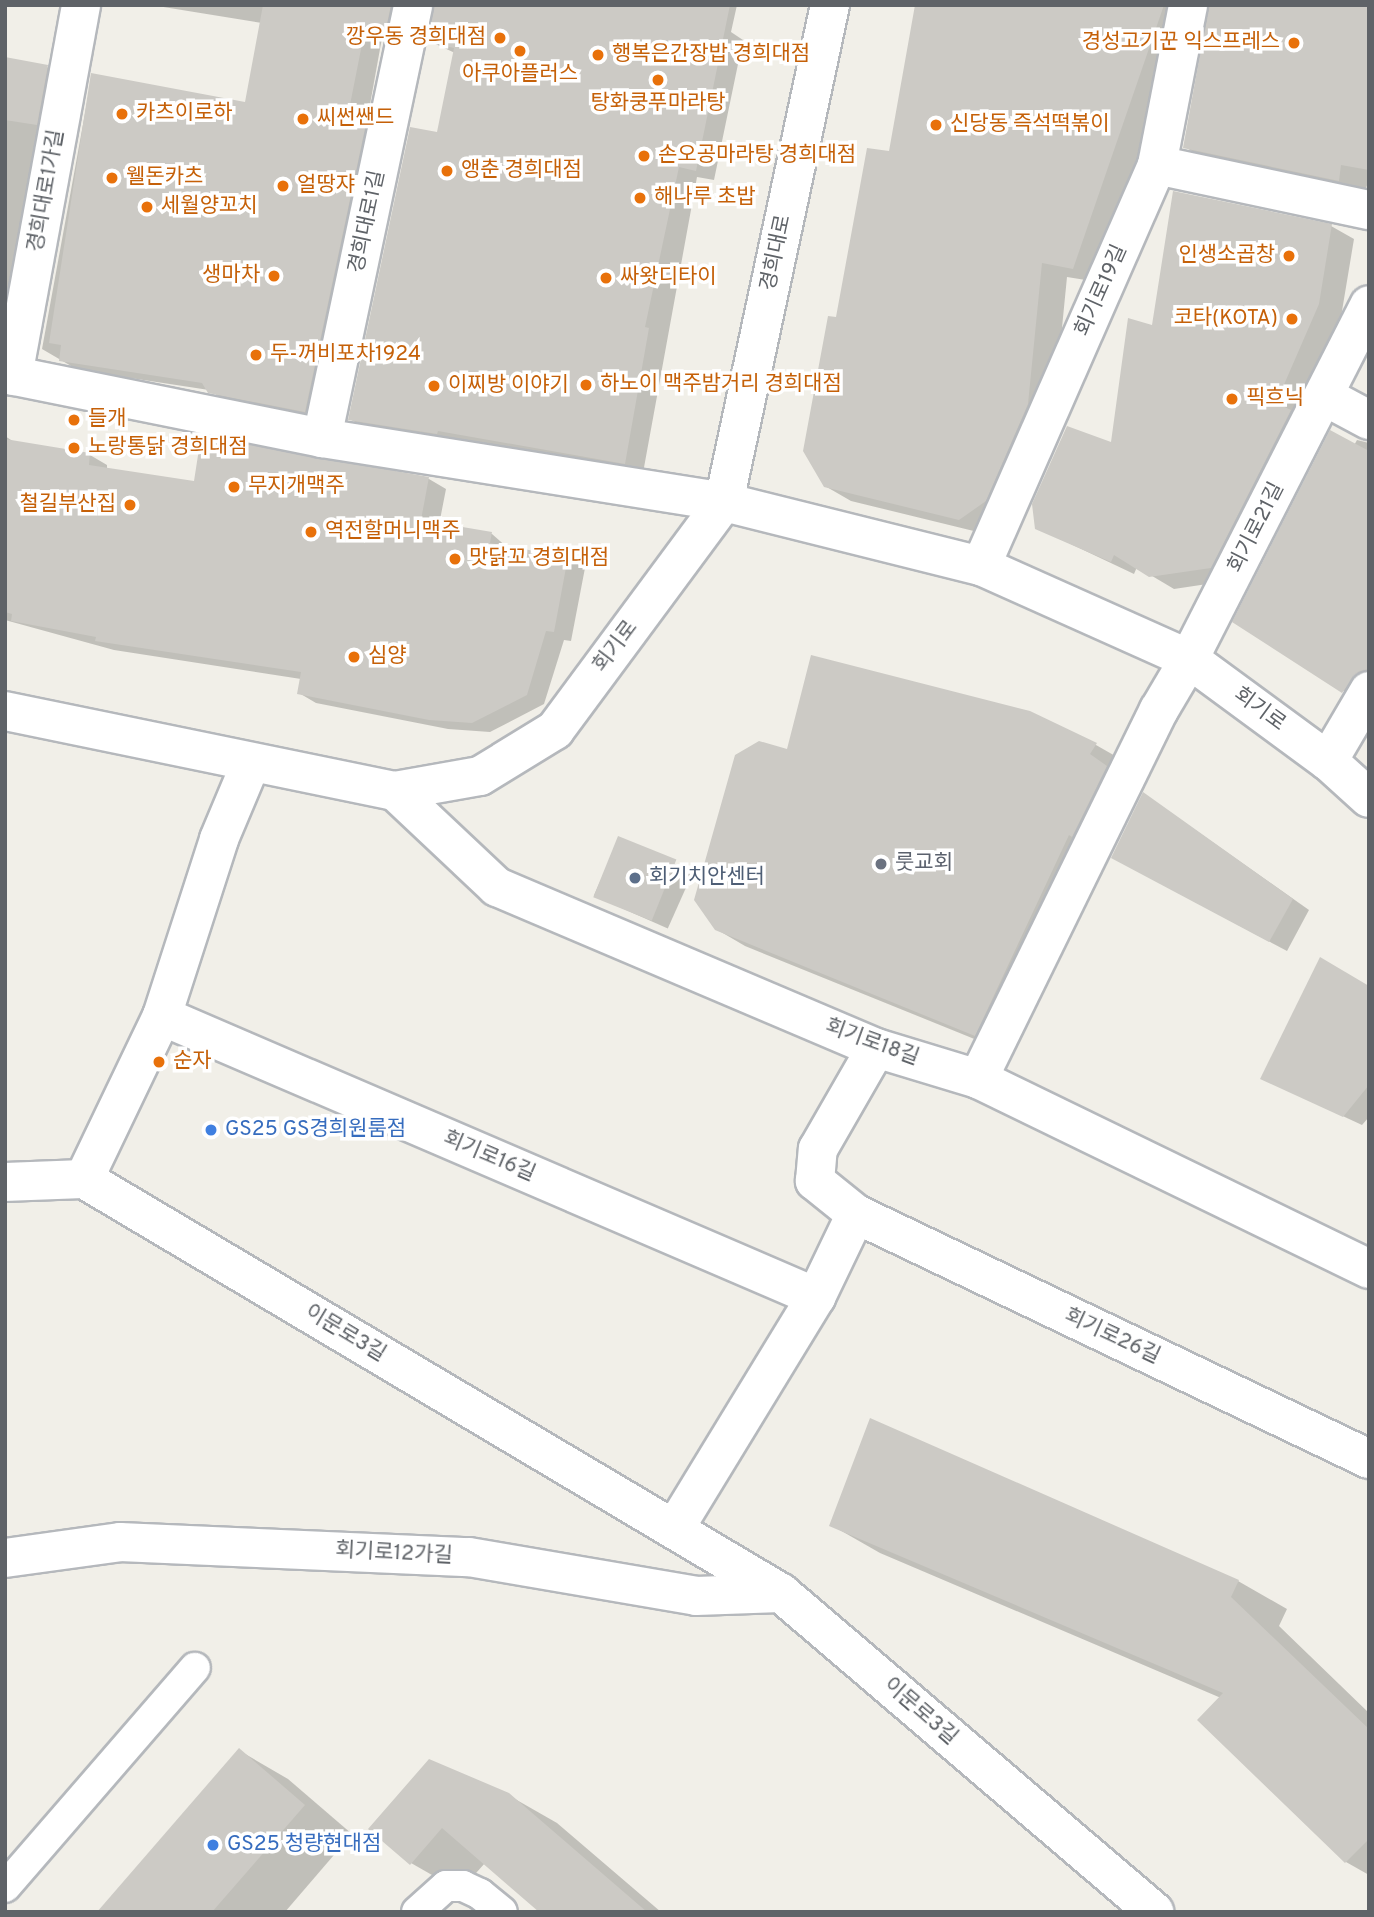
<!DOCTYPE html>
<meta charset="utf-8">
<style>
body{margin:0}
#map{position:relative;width:1374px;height:1917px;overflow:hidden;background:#f1efe8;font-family:Overpass,"Noto Sans KR",sans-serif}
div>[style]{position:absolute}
.shadow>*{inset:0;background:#0003;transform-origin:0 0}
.building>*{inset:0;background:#cccac5;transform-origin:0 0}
.roads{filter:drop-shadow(2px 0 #b5b8bc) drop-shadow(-2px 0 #b5b8bc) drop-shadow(0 2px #b5b8bc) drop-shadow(0 -2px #b5b8bc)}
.lane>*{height:30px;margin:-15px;padding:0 15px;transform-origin:15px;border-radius:15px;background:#fff}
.street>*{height:38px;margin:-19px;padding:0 19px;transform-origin:19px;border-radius:19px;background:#fff}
.secondary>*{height:38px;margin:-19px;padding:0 19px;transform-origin:19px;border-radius:19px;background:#fff}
.dots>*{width:19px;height:19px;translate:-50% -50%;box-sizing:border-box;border:4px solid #fff;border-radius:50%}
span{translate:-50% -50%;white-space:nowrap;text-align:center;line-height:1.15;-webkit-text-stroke:7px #fff;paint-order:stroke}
.food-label{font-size:21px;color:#c56008}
.right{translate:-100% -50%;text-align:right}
.left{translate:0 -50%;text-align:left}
.street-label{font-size:21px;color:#5f6368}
.worship-label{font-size:21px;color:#5b616d}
.service-label{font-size:21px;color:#4e5e75}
.shop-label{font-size:21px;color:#366cbe}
.frame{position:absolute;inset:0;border:7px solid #5f6368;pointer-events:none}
</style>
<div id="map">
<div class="shadow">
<i style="clip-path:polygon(151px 5px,412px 5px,402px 42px,382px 38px,367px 121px,384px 130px,323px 421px,228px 402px,209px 390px,78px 370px,42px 349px,92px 75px,247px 104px,262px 23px)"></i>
<i style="clip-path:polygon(475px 5px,737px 5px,731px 32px,743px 40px,714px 180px,697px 177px,643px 473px,368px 430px,350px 419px,438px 134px,455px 53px,429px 41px)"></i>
<i style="clip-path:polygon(917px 5px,1194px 5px,1098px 282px,1067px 277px,1053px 419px,986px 534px,851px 501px,825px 486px,838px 319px,890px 153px)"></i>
<i style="clip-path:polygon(1369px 5px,1369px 179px,1364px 195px,1210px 162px,1185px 147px)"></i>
<i style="clip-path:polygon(5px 59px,47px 67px,65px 77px,5px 349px)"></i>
<i style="clip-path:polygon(1331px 226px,1354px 239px,1341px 317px,1234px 580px,1174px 589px,1137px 567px,1134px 574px,1037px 528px,1112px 444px,1154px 327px)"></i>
<i style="clip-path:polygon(5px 436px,14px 442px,90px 455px,107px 465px,107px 469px,196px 483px,203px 438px,429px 479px,446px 489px,439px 525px,492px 534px,508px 548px,567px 558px,585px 568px,571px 641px,564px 640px,544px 704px,490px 732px,448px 729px,316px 703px,299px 693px,301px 679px,114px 650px,5px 620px)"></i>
<i style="clip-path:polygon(1357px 440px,1369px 443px,1369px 692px,1361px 702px,1251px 632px)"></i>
<i style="clip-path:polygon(1096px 745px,1124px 761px,1004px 1051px,745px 946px,716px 929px,788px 751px)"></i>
<i style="clip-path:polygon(1144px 794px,1309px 910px,1287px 951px,1130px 867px)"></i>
<i style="left:619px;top:839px;width:81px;height:62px;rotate:24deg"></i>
<i style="clip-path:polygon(1369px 988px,1369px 1117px,1362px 1125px,1263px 1079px)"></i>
<i style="clip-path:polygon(831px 1525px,1238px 1581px,1287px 1609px,1279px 1626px,1369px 1713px,1369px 1875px,1346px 1862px,1221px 1698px,880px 1553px)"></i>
<i style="clip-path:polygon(240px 1751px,288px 1779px,352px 1834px,285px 1912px,100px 1912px)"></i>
<i style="clip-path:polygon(508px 1795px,557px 1823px,661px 1912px,542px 1912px,485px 1863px,460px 1891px,411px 1863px,371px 1829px)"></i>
</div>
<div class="building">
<i style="clip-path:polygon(263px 5px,391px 5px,385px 33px,365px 29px,348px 115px,367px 119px,305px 412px,208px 393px,202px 383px,59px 361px,61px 345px,49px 343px,91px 73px,245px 102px)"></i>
<i style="clip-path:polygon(434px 5px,730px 5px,696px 171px,679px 167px,645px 327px,649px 328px,625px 464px,438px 431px,437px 434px,348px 420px,410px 127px,437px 132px,454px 48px,428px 42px)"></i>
<i style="clip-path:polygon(915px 5px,1164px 5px,1073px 269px,1042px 263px,1028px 404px,986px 501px,959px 520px,824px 487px,803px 451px,828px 316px,836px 317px,867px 148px,889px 151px)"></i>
<i style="clip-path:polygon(1209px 5px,1369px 5px,1369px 170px,1341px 165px,1339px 181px,1183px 148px)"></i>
<i style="clip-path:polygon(5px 57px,48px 65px,37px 125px,5px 120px)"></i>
<i style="clip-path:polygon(1173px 191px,1332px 224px,1319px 304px,1276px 403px,1291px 410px,1211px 568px,1149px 577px,1114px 555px,1111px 562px,1035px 529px,1032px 504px,1067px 426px,1111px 442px,1128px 318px,1152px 325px)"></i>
<i style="clip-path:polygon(1330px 430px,1369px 451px,1369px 669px,1358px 672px,1342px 693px,1232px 622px)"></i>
<i style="clip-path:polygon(201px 436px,429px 477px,421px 520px,492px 532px,490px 543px,568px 557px,554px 632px,546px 631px,527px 695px,472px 723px,429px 720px,297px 694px,301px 672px,95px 641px,96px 637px,11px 621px,12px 614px,5px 612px,5px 439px,90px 453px,89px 465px,194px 481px)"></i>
<i style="clip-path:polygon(811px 655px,1030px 711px,1097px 743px,1090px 754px,1107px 766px,1072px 837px,1069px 835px,975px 1036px,715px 930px,694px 900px,735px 755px,759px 741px,787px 749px)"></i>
<i style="clip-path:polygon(1143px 792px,1293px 899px,1269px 942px,1111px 858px)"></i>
<i style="left:618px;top:836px;width:63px;height:66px;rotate:22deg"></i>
<i style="clip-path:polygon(1320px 957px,1369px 986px,1369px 1085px,1343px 1117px,1260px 1079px)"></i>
<i style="clip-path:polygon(870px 1418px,1239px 1580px,1231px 1597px,1369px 1729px,1369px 1839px,1345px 1863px,1197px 1720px,1223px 1693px,829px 1526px)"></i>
<i style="clip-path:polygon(239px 1748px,305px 1805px,212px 1912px,97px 1912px)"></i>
<i style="clip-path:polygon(429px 1759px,509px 1793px,647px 1912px,539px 1912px,442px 1828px,410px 1865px,368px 1829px)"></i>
</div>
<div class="roads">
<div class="lane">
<i style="left:5px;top:1887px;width:290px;rotate:-49.1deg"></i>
<i style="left:417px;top:1912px;width:39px;rotate:-42deg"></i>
<i style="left:446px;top:1886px;width:17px"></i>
<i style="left:463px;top:1886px;width:19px;rotate:25deg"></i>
<i style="left:480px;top:1894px;width:28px;rotate:39deg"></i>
</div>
<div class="street">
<i style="left:1157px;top:165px;width:217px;rotate:12deg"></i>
<i style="left:5px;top:374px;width:323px;rotate:11.4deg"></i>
<i style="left:322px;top:438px;width:407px;rotate:9deg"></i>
<i style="left:13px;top:376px;width:377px;rotate:-79.6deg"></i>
<i style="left:1324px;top:396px;width:51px;rotate:28.1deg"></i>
<i style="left:322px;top:438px;width:442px;rotate:-78.1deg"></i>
<i style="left:981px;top:566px;width:438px;rotate:-66.3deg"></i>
<i style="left:1157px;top:165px;width:163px;rotate:-79deg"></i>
<i style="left:1328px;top:761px;width:81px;rotate:-59.6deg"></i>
<i style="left:395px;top:791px;width:140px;rotate:43.3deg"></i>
<i style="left:497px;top:887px;width:412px;rotate:23deg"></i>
<i style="left:876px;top:1048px;width:107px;rotate:16.9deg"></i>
<i style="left:978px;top:1079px;width:435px;rotate:25.9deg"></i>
<i style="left:162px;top:1016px;width:712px;rotate:23.25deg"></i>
<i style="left:978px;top:1079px;width:411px;rotate:-63.9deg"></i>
<i style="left:1159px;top:710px;width:59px;rotate:-59.5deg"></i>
<i style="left:1189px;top:659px;width:397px;rotate:-63deg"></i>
<i style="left:84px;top:1179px;width:181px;rotate:-64.4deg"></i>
<i style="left:162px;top:1016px;width:186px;rotate:-72.1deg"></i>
<i style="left:219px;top:839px;width:82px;rotate:-67.2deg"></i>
<i style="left:5px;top:1182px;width:79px;rotate:-2.2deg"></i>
<i style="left:84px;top:1179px;width:811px;rotate:30.71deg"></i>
<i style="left:781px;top:1593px;width:491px;rotate:40.5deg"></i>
<i style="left:856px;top:1214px;width:569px;rotate:25.53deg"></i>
<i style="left:675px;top:1528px;width:271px;rotate:-58.6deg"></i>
<i style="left:816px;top:1297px;width:92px;rotate:-64.3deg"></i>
<i style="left:856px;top:1214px;width:53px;rotate:-141.2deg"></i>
<i style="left:815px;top:1181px;width:32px;rotate:-85deg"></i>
<i style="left:818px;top:1149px;width:116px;rotate:-60.1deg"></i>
<i style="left:5px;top:1558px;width:116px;rotate:-7.9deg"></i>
<i style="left:120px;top:1542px;width:349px;rotate:2.5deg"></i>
<i style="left:469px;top:1557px;width:230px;rotate:9.7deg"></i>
<i style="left:696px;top:1596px;width:85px;rotate:-2deg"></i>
</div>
<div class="secondary">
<i style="left:724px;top:502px;width:265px;rotate:14deg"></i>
<i style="left:981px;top:566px;width:228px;rotate:24.1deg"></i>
<i style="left:1189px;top:659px;width:172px;rotate:36.3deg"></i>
<i style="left:1328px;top:761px;width:55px;rotate:42.1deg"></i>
<i style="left:5px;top:711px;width:398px;rotate:11.6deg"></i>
<i style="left:395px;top:791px;width:86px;rotate:-10deg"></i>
<i style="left:480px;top:776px;width:88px;rotate:-31.5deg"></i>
<i style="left:555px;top:730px;width:284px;rotate:-53.5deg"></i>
<i style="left:724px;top:502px;width:508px;rotate:-77.96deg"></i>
</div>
</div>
<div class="dots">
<i style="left:500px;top:38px;background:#e8710a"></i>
<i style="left:1294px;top:43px;background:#e8710a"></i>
<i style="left:520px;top:51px;background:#e8710a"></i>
<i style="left:598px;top:55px;background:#e8710a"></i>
<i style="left:658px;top:80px;background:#e8710a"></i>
<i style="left:122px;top:114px;background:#e8710a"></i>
<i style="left:303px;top:119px;background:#e8710a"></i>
<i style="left:936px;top:125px;background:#e8710a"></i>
<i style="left:644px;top:156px;background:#e8710a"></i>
<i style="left:447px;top:171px;background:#e8710a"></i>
<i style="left:112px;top:178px;background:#e8710a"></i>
<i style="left:283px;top:186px;background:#e8710a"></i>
<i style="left:640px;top:198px;background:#e8710a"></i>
<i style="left:147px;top:207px;background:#e8710a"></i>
<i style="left:1289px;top:256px;background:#e8710a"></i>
<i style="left:274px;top:276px;background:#e8710a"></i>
<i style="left:606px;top:278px;background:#e8710a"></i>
<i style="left:1292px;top:319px;background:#e8710a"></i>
<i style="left:256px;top:355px;background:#e8710a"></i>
<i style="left:586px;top:385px;background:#e8710a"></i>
<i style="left:434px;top:386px;background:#e8710a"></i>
<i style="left:1232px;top:399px;background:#e8710a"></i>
<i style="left:74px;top:420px;background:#e8710a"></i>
<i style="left:74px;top:448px;background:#e8710a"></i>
<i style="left:234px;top:487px;background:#e8710a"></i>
<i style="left:130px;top:505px;background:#e8710a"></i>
<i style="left:311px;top:532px;background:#e8710a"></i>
<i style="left:455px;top:559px;background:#e8710a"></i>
<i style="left:354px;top:657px;background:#e8710a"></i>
<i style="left:881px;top:864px;background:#6b7280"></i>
<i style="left:635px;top:878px;background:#5c6f8a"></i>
<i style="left:159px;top:1062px;background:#e8710a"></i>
<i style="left:211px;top:1130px;background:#3f7fe0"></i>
<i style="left:213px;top:1845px;background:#3f7fe0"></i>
</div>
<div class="food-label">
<span class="right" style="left:486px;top:38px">깡우동 경희대점</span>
<span class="right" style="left:1280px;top:43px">경성고기꾼 익스프레스</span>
<span class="left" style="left:612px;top:55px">행복은간장밥 경희대점</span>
<span style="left:520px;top:75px">아쿠아플러스</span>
<span style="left:658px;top:104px">탕화쿵푸마라탕</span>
<span class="left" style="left:136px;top:114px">카츠이로하</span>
<span class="left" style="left:317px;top:119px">씨썬쌘드</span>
<span class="left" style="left:950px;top:125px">신당동 즉석떡볶이</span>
<span class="left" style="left:658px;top:156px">손오공마라탕 경희대점</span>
<span class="left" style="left:461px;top:171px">앵춘 경희대점</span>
<span class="left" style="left:126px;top:178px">웰돈카츠</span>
<span class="left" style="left:297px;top:186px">얼땅쟈</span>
<span class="left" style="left:654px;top:198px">해나루 초밥</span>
<span class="left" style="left:161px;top:207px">세월양꼬치</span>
<span class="right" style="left:1275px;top:256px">인생소곱창</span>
<span class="right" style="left:260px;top:276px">생마차</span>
<span class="left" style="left:620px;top:278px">싸왓디타이</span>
<span class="right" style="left:1278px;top:319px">코타(KOTA)</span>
<span class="left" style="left:270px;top:355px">두-꺼비포차1924</span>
<span class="left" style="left:600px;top:385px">하노이 맥주밤거리 경희대점</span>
<span class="left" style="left:448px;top:386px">이찌방 이야기</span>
<span class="left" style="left:1246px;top:399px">픽흐닉</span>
<span class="left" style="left:88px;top:420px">들개</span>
<span class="left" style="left:88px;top:448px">노랑통닭 경희대점</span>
<span class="left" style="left:248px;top:487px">무지개맥주</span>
<span class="right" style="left:116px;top:505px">철길부산집</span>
<span class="left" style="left:325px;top:532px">역전할머니맥주</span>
<span class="left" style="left:469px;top:559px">맛닭꼬 경희대점</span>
<span class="left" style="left:368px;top:657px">심양</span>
<span class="left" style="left:173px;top:1062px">순자</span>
</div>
<div class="street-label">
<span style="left:47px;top:191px;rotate:-80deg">경희대로1가길</span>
<span style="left:368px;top:222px;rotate:-78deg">경희대로1길</span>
<span style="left:777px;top:253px;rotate:-78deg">경희대로</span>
<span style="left:1102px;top:291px;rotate:-66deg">회기로19길</span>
<span style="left:1257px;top:528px;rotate:-63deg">회기로21길</span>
<span style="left:616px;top:647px;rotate:-53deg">회기로</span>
<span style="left:1259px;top:710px;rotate:36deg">회기로</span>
<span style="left:872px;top:1043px;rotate:20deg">회기로18길</span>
<span style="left:489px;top:1157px;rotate:23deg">회기로16길</span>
<span style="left:345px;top:1334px;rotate:31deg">이문로3길</span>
<span style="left:1112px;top:1337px;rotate:25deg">회기로26길</span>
<span style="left:394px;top:1554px;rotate:3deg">회기로12가길</span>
<span style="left:920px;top:1712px;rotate:41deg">이문로3길</span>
</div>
<div class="worship-label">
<span class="left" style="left:895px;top:864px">룻교회</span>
</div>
<div class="service-label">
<span class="left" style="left:649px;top:878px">회기치안센터</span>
</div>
<div class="shop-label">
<span class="left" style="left:225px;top:1130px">GS25 GS경희원룸점</span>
<span class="left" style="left:227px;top:1845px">GS25 청량현대점</span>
</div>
<div class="frame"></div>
</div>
